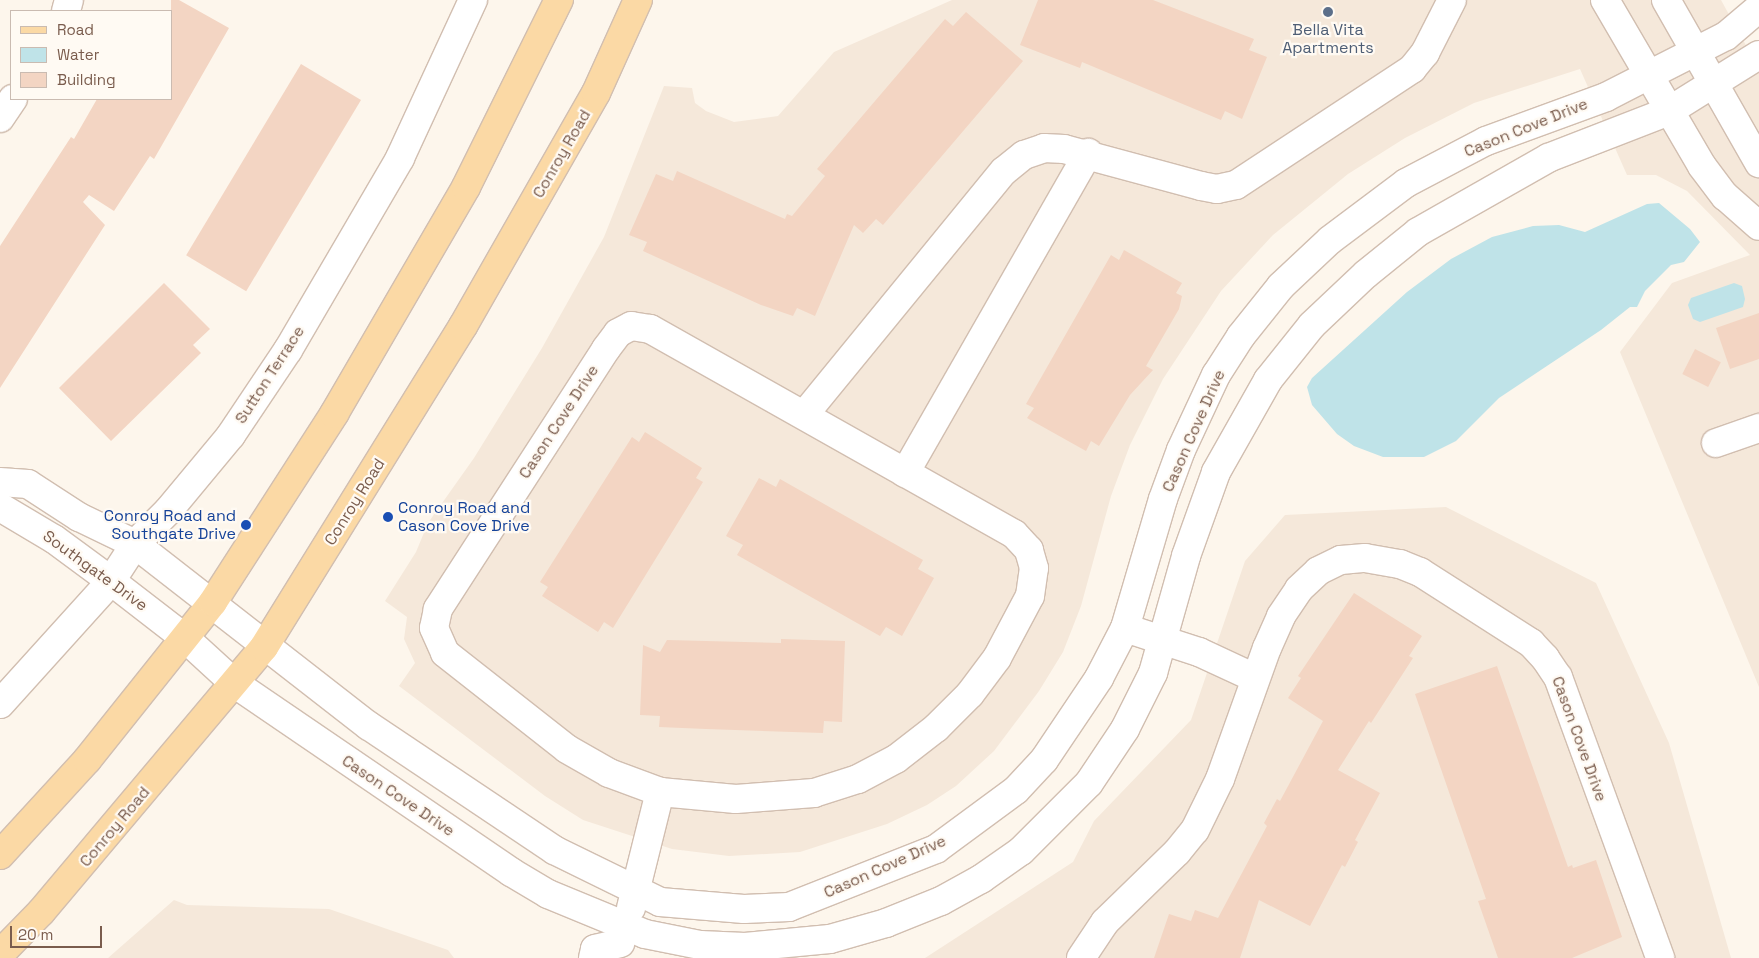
<!DOCTYPE html>
<style>
body{margin:0}
#map{position:relative;width:1759px;height:958px;overflow:hidden;background:#fdf6ec;font-family:"Space Grotesk",sans-serif}
div>[style]{position:absolute}
.residential>*{inset:0;background:#f5e8da}
.water>*{inset:0;background:#bfe3e8}
.building>*{inset:0;background:#f3d5c3;transform-origin:0 0}
.roads{filter:drop-shadow(1px 0 #d1beb0) drop-shadow(-1px 0 #d1beb0) drop-shadow(0 1px #d1beb0) drop-shadow(0 -1px #d1beb0)}
.minor>*{height:28px;margin:-14px;padding:0 14px;transform-origin:14px;border-radius:14px;background:#fff}
.major>*{height:28px;margin:-14px;padding:0 14px;transform-origin:14px;border-radius:14px;background:#fbd9a5}
.dots>*{width:14px;height:14px;translate:-50% -50%;box-sizing:border-box;border:2px solid #fffaf3;border-radius:50%}
span{translate:-50% -50%;white-space:nowrap;text-align:center;line-height:1.15;-webkit-text-stroke:4.5px #fffaf3;paint-order:stroke}
.service-label{font-size:16px;color:#4e5e75}
.street-label{font-size:16px;color:#7a5c4d}
.transit-label{font-size:16px;color:#164399}
.left{translate:0 -50%;text-align:left}
.right{translate:-100% -50%;text-align:right}
.legend{position:absolute;left:10px;top:10px;width:162px;height:90px;box-sizing:border-box;background:#fffaf3;border:1px solid #cabbb1;margin:0;padding:6px 9px;list-style:none;font-size:15px;color:#7a5c4d}
.legend li{display:flex;align-items:center;gap:10px;height:25px}
.legend b{width:25px;border:1px solid #cabbb1}
.scale{position:absolute;left:10px;top:926px;width:92px;height:22px;box-sizing:border-box;border:2px solid #7a5c4d;border-top:0;padding-left:6px;font-size:15px;line-height:18px;white-space:nowrap;color:#7a5c4d;-webkit-text-stroke:4px #fffaf3;paint-order:stroke}
</style>
<div id="map">
<div class="residential">
<i style="clip-path:polygon(952px 0,1721px 0,1759px 69px,1759px 687px,1620px 352px,1672px 283px,1750px 255px,1687px 191px,1656px 175px,1627px 175px,1580px 69px,1474px 103px,1405px 138px,1348px 174px,1273px 235px,1221px 291px,1163px 379px,1130px 445px,1111px 496px,1081px 606px,1063px 652px,1039px 691px,994px 751px,956px 786px,927px 805px,887px 824px,800px 852px,729px 856px,672px 849px,583px 820px,545px 796px,399px 686px,415px 663px,404px 639px,407px 617px,385px 601px,416px 552px,428px 523px,474px 458px,542px 348px,604px 237px,664px 86px,692px 88px,695px 103px,706px 111px,734px 122px,778px 116px,834px 52px)"></i>
<i style="clip-path:polygon(1446px 507px,1596px 583px,1669px 743px,1731px 958px,925px 958px,1073px 862px,1094px 821px,1191px 720px,1245px 561px,1285px 515px)"></i>
<i style="clip-path:polygon(174px 900px,187px 905px,329px 909px,448px 950px,454px 958px,108px 958px)"></i>
</div>
<div class="water">
<i style="clip-path:polygon(1659px 203px,1690px 229px,1700px 242px,1684px 262px,1671px 265px,1645px 291px,1637px 307px,1630px 307px,1601px 330px,1499px 398px,1456px 441px,1424px 457px,1383px 457px,1354px 446px,1337px 434px,1312px 405px,1307px 387px,1312px 378px,1407px 292px,1451px 259px,1492px 237px,1533px 226px,1559px 225px,1585px 232px,1647px 204px)"></i>
<i style="clip-path:polygon(1734px 283px,1742px 286px,1745px 299px,1743px 307px,1700px 322px,1693px 319px,1688px 305px,1691px 298px)"></i>
</div>
<div class="building">
<i style="clip-path:polygon(171px 0,179px 0,229px 28px,154px 159px,150px 156px,114px 211px,89px 195px,83px 202px,105px 225px,0 388px,0 246px,71px 137px,74px 139px,97px 99px,171px 99px)"></i>
<i style="clip-path:polygon(1038px 0,1153px 0,1254px 39px,1249px 50px,1267px 57px,1242px 119px,1225px 111px,1221px 120px,1082px 62px,1080px 68px,1020px 45px)"></i>
<i style="clip-path:polygon(966px 12px,1023px 61px,883px 225px,876px 219px,863px 233px,854px 225px,815px 316px,797px 308px,793px 316px,761px 305px,643px 251px,647px 242px,629px 235px,656px 174px,673px 181px,677px 171px,785px 219px,787px 214px,792px 216px,825px 176px,817px 169px,945px 19px,953px 26px)"></i>
<i style="left:301px;top:64px;width:70px;height:223px;rotate:31deg"></i>
<i style="clip-path:polygon(1124px 250px,1182px 283px,1176px 293px,1182px 296px,1179px 309px,1146px 366px,1153px 370px,1130px 395px,1099px 446px,1091px 441px,1086px 451px,1027px 418px,1034px 408px,1026px 404px,1111px 255px,1119px 260px)"></i>
<i style="clip-path:polygon(164px 283px,210px 329px,193px 345px,201px 353px,111px 441px,59px 388px)"></i>
<i style="clip-path:polygon(1759px 313px,1759px 359px,1730px 369px,1716px 328px)"></i>
<i style="left:1695px;top:349px;width:29px;height:28px;rotate:27deg"></i>
<i style="clip-path:polygon(645px 432px,702px 468px,696px 478px,703px 482px,613px 628px,604px 622px,598px 632px,542px 596px,548px 587px,540px 582px,632px 437px,639px 442px)"></i>
<i style="clip-path:polygon(759px 478px,776px 487px,780px 479px,923px 560px,918px 569px,934px 578px,902px 636px,886px 627px,880px 636px,737px 555px,743px 545px,726px 536px)"></i>
<i style="clip-path:polygon(1354px 593px,1422px 636px,1409px 656px,1413px 658px,1371px 723px,1369px 721px,1338px 770px,1380px 793px,1355px 840px,1358px 842px,1345px 867px,1342px 865px,1310px 926px,1259px 900px,1240px 958px,1154px 958px,1169px 914px,1191px 921px,1195px 910px,1218px 918px,1267px 826px,1264px 823px,1277px 799px,1280px 801px,1323px 721px,1288px 698px,1301px 678px,1298px 676px)"></i>
<i style="clip-path:polygon(781px 639px,845px 641px,842px 722px,824px 721px,823px 733px,706px 729px,659px 727px,660px 716px,640px 715px,643px 645px,660px 652px,667px 640px,781px 643px)"></i>
<i style="clip-path:polygon(1497px 666px,1568px 867px,1572px 865px,1573px 868px,1596px 860px,1622px 937px,1572px 958px,1498px 958px,1478px 901px,1486px 899px,1415px 694px)"></i>
</div>
<div class="roads">
<div class="minor">
<i style="left:1605px;top:0;width:192px;rotate:59.7deg"></i>
<i style="left:1702px;top:166px;width:38px;rotate:53deg"></i>
<i style="left:1725px;top:196px;width:45px;rotate:41.4deg"></i>
<i style="left:1666px;top:0;width:188px;rotate:60.3deg"></i>
<i style="left:66px;top:11px;width:11px;rotate:-75deg"></i>
<i style="left:0;top:118px;width:23px;rotate:-56deg"></i>
<i style="left:804px;top:415px;width:315px;rotate:-50.7deg"></i>
<i style="left:1004px;top:171px;width:26px;rotate:-39deg"></i>
<i style="left:1024px;top:155px;width:21px;rotate:-19deg"></i>
<i style="left:1044px;top:148px;width:20px;rotate:3deg"></i>
<i style="left:1064px;top:149px;width:142px;rotate:15.1deg"></i>
<i style="left:1201px;top:186px;width:16px;rotate:11deg"></i>
<i style="left:1217px;top:189px;width:19px;rotate:-12deg"></i>
<i style="left:1236px;top:185px;width:211px;rotate:-33.4deg"></i>
<i style="left:1412px;top:69px;width:21px;rotate:-51deg"></i>
<i style="left:1425px;top:53px;width:59px;rotate:-63deg"></i>
<i style="left:1716px;top:443px;width:46px;rotate:-19.2deg"></i>
<i style="left:905px;top:473px;width:369px;rotate:-60.2deg"></i>
<i style="left:0;top:482px;width:28px;rotate:4deg"></i>
<i style="left:28px;top:484px;width:61px;rotate:32.9deg"></i>
<i style="left:79px;top:517px;width:62px;rotate:25.7deg"></i>
<i style="left:135px;top:544px;width:296px;rotate:37.9deg"></i>
<i style="left:369px;top:726px;width:223px;rotate:33.8deg"></i>
<i style="left:554px;top:850px;width:118px;rotate:26.1deg"></i>
<i style="left:660px;top:902px;width:84px;rotate:4.8deg"></i>
<i style="left:744px;top:909px;width:45px;rotate:-2.5deg"></i>
<i style="left:789px;top:907px;width:158px;rotate:-21.5deg"></i>
<i style="left:936px;top:849px;width:99px;rotate:-36.4deg"></i>
<i style="left:1016px;top:790px;width:41px;rotate:-47deg"></i>
<i style="left:1044px;top:760px;width:99px;rotate:-56.1deg"></i>
<i style="left:1099px;top:678px;width:56px;rotate:-62.5deg"></i>
<i style="left:1125px;top:628px;width:134px;rotate:-73.6deg"></i>
<i style="left:1163px;top:499px;width:52px;rotate:-69.8deg"></i>
<i style="left:1181px;top:450px;width:83px;rotate:-65deg"></i>
<i style="left:1216px;top:375px;width:46px;rotate:-57.3deg"></i>
<i style="left:1241px;top:336px;width:64px;rotate:-51.3deg"></i>
<i style="left:1281px;top:286px;width:67px;rotate:-43.2deg"></i>
<i style="left:1330px;top:240px;width:95px;rotate:-36.9deg"></i>
<i style="left:1406px;top:183px;width:90px;rotate:-27.7deg"></i>
<i style="left:1486px;top:141px;width:128px;rotate:-20.1deg"></i>
<i style="left:1606px;top:97px;width:48px;rotate:-27.1deg"></i>
<i style="left:1649px;top:75px;width:86px;rotate:-26.9deg"></i>
<i style="left:1726px;top:36px;width:43px;rotate:-40.3deg"></i>
<i style="left:0;top:507px;width:63px;rotate:30.7deg"></i>
<i style="left:54px;top:539px;width:71px;rotate:36.4deg"></i>
<i style="left:111px;top:581px;width:95px;rotate:37.7deg"></i>
<i style="left:186px;top:639px;width:65px;rotate:42.5deg"></i>
<i style="left:234px;top:683px;width:335px;rotate:34.3deg"></i>
<i style="left:511px;top:872px;width:43px;rotate:30.7deg"></i>
<i style="left:548px;top:894px;width:105px;rotate:22.4deg"></i>
<i style="left:645px;top:934px;width:56px;rotate:11.3deg"></i>
<i style="left:700px;top:945px;width:45px;rotate:2.5deg"></i>
<i style="left:745px;top:947px;width:85px;rotate:-5.4deg"></i>
<i style="left:830px;top:939px;width:58px;rotate:-15.9deg"></i>
<i style="left:886px;top:923px;width:59px;rotate:-21.8deg"></i>
<i style="left:941px;top:901px;width:46px;rotate:-28.8deg"></i>
<i style="left:981px;top:879px;width:49px;rotate:-35deg"></i>
<i style="left:1021px;top:851px;width:96px;rotate:-45deg"></i>
<i style="left:1089px;top:783px;width:65px;rotate:-56.3deg"></i>
<i style="left:1125px;top:729px;width:63px;rotate:-63.4deg"></i>
<i style="left:1153px;top:673px;width:122px;rotate:-74.2deg"></i>
<i style="left:1186px;top:556px;width:89px;rotate:-70.3deg"></i>
<i style="left:1216px;top:472px;width:106px;rotate:-60.5deg"></i>
<i style="left:1268px;top:380px;width:70px;rotate:-51.3deg"></i>
<i style="left:1312px;top:325px;width:74px;rotate:-43.4deg"></i>
<i style="left:1366px;top:274px;width:67px;rotate:-38.9deg"></i>
<i style="left:1418px;top:232px;width:150px;rotate:-29.6deg"></i>
<i style="left:1548px;top:158px;width:130px;rotate:-21.2deg"></i>
<i style="left:1669px;top:111px;width:106px;rotate:-31.9deg"></i>
<i style="left:1125px;top:628px;width:78px;rotate:18deg"></i>
<i style="left:1199px;top:652px;width:62px;rotate:24.9deg"></i>
<i style="left:0;top:704px;width:166px;rotate:-47.9deg"></i>
<i style="left:111px;top:581px;width:44px;rotate:-57deg"></i>
<i style="left:135px;top:544px;width:47px;rotate:-45deg"></i>
<i style="left:168px;top:511px;width:99px;rotate:-50.3deg"></i>
<i style="left:231px;top:435px;width:102px;rotate:-56.2deg"></i>
<i style="left:288px;top:350px;width:222px;rotate:-59.7deg"></i>
<i style="left:400px;top:158px;width:174px;rotate:-65.2deg"></i>
<i style="left:631px;top:908px;width:120px;rotate:-76deg"></i>
<i style="left:660px;top:792px;width:76px;rotate:5.3deg"></i>
<i style="left:736px;top:799px;width:78px;rotate:-4.4deg"></i>
<i style="left:814px;top:793px;width:46px;rotate:-17.7deg"></i>
<i style="left:858px;top:779px;width:43px;rotate:-27.8deg"></i>
<i style="left:896px;top:759px;width:51px;rotate:-37.8deg"></i>
<i style="left:936px;top:728px;width:48px;rotate:-45deg"></i>
<i style="left:970px;top:694px;width:45px;rotate:-53.1deg"></i>
<i style="left:997px;top:658px;width:70px;rotate:-62deg"></i>
<i style="left:1030px;top:596px;width:28px;rotate:-82deg"></i>
<i style="left:1034px;top:568px;width:19px;rotate:-106deg"></i>
<i style="left:1029px;top:550px;width:22px;rotate:-133deg"></i>
<i style="left:1014px;top:534px;width:418px;rotate:-150.6deg"></i>
<i style="left:650px;top:329px;width:19px;rotate:-171deg"></i>
<i style="left:631px;top:326px;width:15px;rotate:152deg"></i>
<i style="left:618px;top:333px;width:20px;rotate:127deg"></i>
<i style="left:606px;top:349px;width:310px;rotate:122.9deg"></i>
<i style="left:438px;top:609px;width:19px;rotate:102deg"></i>
<i style="left:434px;top:628px;width:27px;rotate:66deg"></i>
<i style="left:445px;top:653px;width:155px;rotate:38.2deg"></i>
<i style="left:567px;top:749px;width:48px;rotate:29.7deg"></i>
<i style="left:609px;top:773px;width:54px;rotate:20.4deg"></i>
<i style="left:593px;top:958px;width:9px;rotate:-77deg"></i>
<i style="left:595px;top:949px;width:26px;rotate:-13deg"></i>
<i style="left:1081px;top:958px;width:43px;rotate:-56.3deg"></i>
<i style="left:1105px;top:922px;width:100px;rotate:-44.2deg"></i>
<i style="left:1177px;top:852px;width:28px;rotate:-51deg"></i>
<i style="left:1195px;top:830px;width:57px;rotate:-63.9deg"></i>
<i style="left:1220px;top:779px;width:139px;rotate:-70.3deg"></i>
<i style="left:1267px;top:648px;width:35px;rotate:-66deg"></i>
<i style="left:1281px;top:616px;width:32px;rotate:-56deg"></i>
<i style="left:1299px;top:589px;width:26px;rotate:-43deg"></i>
<i style="left:1318px;top:571px;width:25px;rotate:-26deg"></i>
<i style="left:1341px;top:560px;width:24px;rotate:-5deg"></i>
<i style="left:1365px;top:558px;width:36px;rotate:10deg"></i>
<i style="left:1400px;top:564px;width:22px;rotate:22deg"></i>
<i style="left:1420px;top:572px;width:132px;rotate:32.6deg"></i>
<i style="left:1531px;top:643px;width:21px;rotate:47deg"></i>
<i style="left:1545px;top:658px;width:23px;rotate:56deg"></i>
<i style="left:1558px;top:677px;width:299px;rotate:70deg"></i>
</div>
<div class="major">
<i style="left:0;top:855px;width:129px;rotate:-47.5deg"></i>
<i style="left:87px;top:760px;width:202px;rotate:-51.4deg"></i>
<i style="left:213px;top:602px;width:224px;rotate:-57.2deg"></i>
<i style="left:334px;top:414px;width:263px;rotate:-59.8deg"></i>
<i style="left:466px;top:187px;width:209px;rotate:-63.6deg"></i>
<i style="left:0;top:954px;width:59px;rotate:-45.7deg"></i>
<i style="left:41px;top:912px;width:346px;rotate:-49.9deg"></i>
<i style="left:264px;top:647px;width:378px;rotate:-58.2deg"></i>
<i style="left:463px;top:326px;width:268px;rotate:-60.3deg"></i>
<i style="left:596px;top:93px;width:102px;rotate:-65.7deg"></i>
</div>
</div>
<div class="dots">
<i style="left:1328px;top:12px;background:#5c6f8a"></i>
<i style="left:388px;top:517px;background:#1a4fb4"></i>
<i style="left:246px;top:525px;background:#1a4fb4"></i>
</div>
<div class="service-label">
<span style="left:1328px;top:39px">Bella Vita<br>Apartments</span>
</div>
<div class="street-label">
<span style="left:1526px;top:128px;rotate:-22deg">Cason Cove Drive</span>
<span style="left:562px;top:154px;rotate:-60deg">Conroy Road</span>
<span style="left:270px;top:375px;rotate:-57deg">Sutton Terrace</span>
<span style="left:559px;top:422px;rotate:-57deg">Cason Cove Drive</span>
<span style="left:1194px;top:431px;rotate:-66deg">Cason Cove Drive</span>
<span style="left:355px;top:502px;rotate:-58deg">Conroy Road</span>
<span style="left:95px;top:571px;rotate:36deg">Southgate Drive</span>
<span style="left:1579px;top:739px;rotate:70deg">Cason Cove Drive</span>
<span style="left:398px;top:796px;rotate:34deg">Cason Cove Drive</span>
<span style="left:115px;top:827px;rotate:-50deg">Conroy Road</span>
<span style="left:885px;top:867px;rotate:-24deg">Cason Cove Drive</span>
</div>
<div class="transit-label">
<span class="left" style="left:398px;top:517px">Conroy Road and<br>Cason Cove Drive</span>
<span class="right" style="left:236px;top:525px">Conroy Road and<br>Southgate Drive</span>
</div>
<ul class="legend">
<li><b style="height:6px;background:#fbd9a5"></b>Road</li>
<li><b style="height:14px;background:#bfe3e8"></b>Water</li>
<li><b style="height:14px;background:#f3d5c3"></b>Building</li>
</ul>
<div class="scale">20 m</div>
</div>
